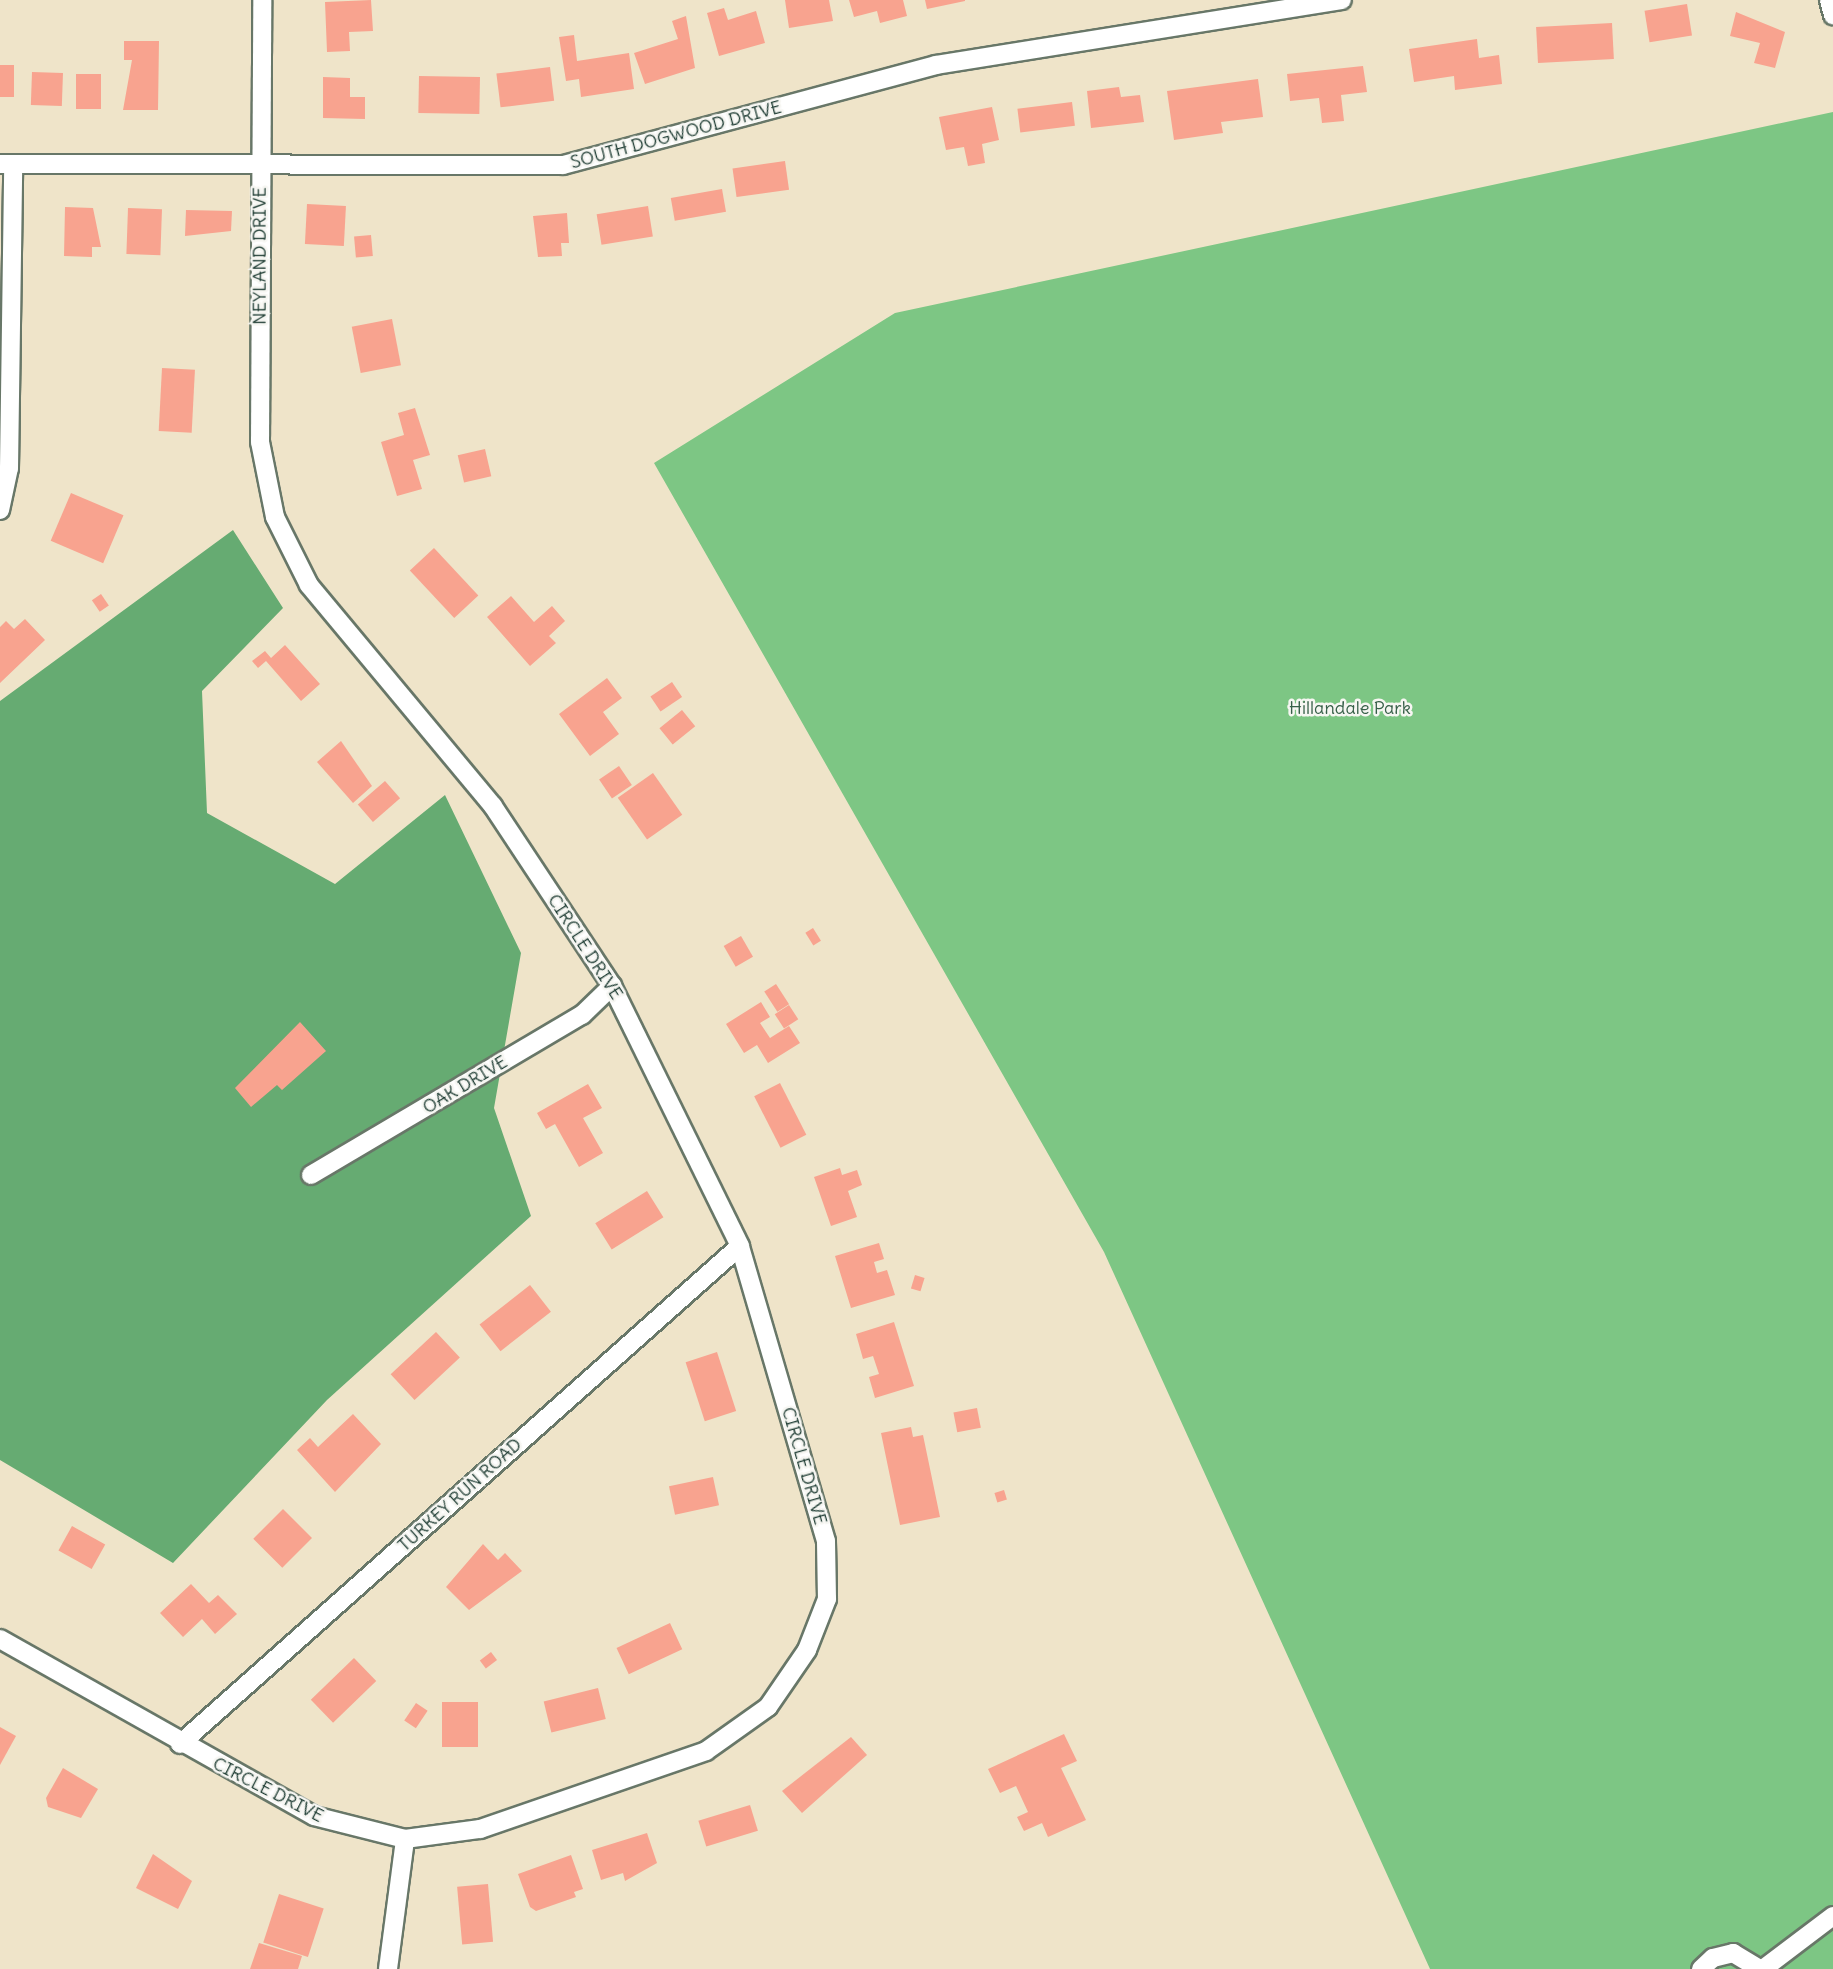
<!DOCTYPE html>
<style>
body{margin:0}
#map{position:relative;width:1833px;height:1969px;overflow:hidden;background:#efe4c9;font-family:Delius,sans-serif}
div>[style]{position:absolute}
.green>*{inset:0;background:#7dc684}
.forest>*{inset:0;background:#66ab72}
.building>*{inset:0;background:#f8a38f;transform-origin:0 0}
.roads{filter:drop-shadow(2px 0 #687768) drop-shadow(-2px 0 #687768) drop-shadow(0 2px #687768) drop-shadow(0 -2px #687768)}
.minor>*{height:18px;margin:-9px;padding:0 9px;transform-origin:9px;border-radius:9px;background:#fff}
span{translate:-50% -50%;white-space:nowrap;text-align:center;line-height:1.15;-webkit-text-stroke:5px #f6f6f2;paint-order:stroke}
.street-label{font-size:18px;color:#1f3d34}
.park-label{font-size:18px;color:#365f48}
</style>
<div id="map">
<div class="green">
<i style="clip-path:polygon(1833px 112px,1833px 1969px,1430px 1969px,1104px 1252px,654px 463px,895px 313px)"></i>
</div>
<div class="forest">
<i style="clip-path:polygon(233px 530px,283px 608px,202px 691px,207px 813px,335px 884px,445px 795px,521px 953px,494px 1108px,531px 1216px,327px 1400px,173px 1563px,0 1460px,0 701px)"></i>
</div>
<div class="building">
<i style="clip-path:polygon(371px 0,373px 31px,349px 32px,350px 51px,327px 52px,325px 2px)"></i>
<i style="clip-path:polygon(785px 0,829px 0,833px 21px,789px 28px)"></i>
<i style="clip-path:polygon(849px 0,903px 0,907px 16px,880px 23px,877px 11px,854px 17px)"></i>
<i style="clip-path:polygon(925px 0,965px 0,965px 1px,927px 9px)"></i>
<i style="left:1687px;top:4px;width:32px;height:43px;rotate:81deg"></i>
<i style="clip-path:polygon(724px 8px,728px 20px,756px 11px,765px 43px,719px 56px,707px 13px)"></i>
<i style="clip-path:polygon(1736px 12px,1785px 32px,1775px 68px,1754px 63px,1760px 43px,1730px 36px)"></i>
<i style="clip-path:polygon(686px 16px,695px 68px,645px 84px,634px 53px,678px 39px,672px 21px)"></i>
<i style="left:1612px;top:23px;width:36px;height:76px;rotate:87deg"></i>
<i style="clip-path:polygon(574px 35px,577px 61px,629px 53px,634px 89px,581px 97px,579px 79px,566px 81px,559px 37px)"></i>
<i style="clip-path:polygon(1477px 39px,1479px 58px,1499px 55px,1502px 84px,1455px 90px,1454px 76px,1414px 82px,1409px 49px)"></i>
<i style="clip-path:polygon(124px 41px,159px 41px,158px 110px,123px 110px,132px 60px,124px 60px)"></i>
<i style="left:0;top:65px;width:14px;height:32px"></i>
<i style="clip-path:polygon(1363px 66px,1367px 92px,1341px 95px,1344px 121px,1322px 123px,1319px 98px,1290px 101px,1287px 74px)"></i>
<i style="left:550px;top:67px;width:34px;height:54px;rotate:83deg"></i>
<i style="left:32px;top:72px;width:31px;height:33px;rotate:2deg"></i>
<i style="left:76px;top:74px;width:25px;height:35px"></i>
<i style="left:419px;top:76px;width:61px;height:37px;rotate:1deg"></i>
<i style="clip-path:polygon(323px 77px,350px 78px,350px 97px,365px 97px,365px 119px,323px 118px)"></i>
<i style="clip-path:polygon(1258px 79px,1263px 117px,1221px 122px,1223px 133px,1174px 140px,1167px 91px)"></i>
<i style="clip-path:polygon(1119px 87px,1121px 97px,1140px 95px,1144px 122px,1091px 128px,1087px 91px)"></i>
<i style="left:1072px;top:102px;width:24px;height:55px;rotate:83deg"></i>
<i style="clip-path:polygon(992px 107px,999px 140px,982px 144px,985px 163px,968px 166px,964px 147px,946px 150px,939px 117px)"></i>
<i style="left:785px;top:161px;width:29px;height:53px;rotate:82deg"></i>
<i style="left:722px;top:189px;width:23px;height:52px;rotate:80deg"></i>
<i style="left:307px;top:204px;width:39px;height:40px;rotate:3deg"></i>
<i style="left:648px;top:206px;width:31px;height:52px;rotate:81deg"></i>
<i style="clip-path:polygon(65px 207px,93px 208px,101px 247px,92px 247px,92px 257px,64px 256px)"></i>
<i style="left:128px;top:208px;width:34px;height:46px;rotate:2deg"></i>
<i style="clip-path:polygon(186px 210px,232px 211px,231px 231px,185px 236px)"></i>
<i style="clip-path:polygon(567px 213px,569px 243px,561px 243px,562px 256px,538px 257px,533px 216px)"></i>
<i style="left:371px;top:235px;width:21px;height:17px;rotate:85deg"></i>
<i style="left:392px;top:319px;width:47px;height:41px;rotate:79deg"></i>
<i style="left:162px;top:368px;width:33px;height:63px;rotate:3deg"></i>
<i style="clip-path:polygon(415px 408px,430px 455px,413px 460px,422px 489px,397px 496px,381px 442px,404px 435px,398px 413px)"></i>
<i style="left:485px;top:449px;width:28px;height:28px;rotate:77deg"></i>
<i style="left:71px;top:493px;width:57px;height:52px;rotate:23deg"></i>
<i style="left:434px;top:548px;width:65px;height:33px;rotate:47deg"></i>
<i style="left:101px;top:594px;width:14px;height:11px;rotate:56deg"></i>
<i style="clip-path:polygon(511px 596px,534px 622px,552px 606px,565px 621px,549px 636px,556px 643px,530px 666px,487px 617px)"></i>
<i style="clip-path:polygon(25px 619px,45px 640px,0 683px,0 627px,6px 621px,14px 629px)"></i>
<i style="clip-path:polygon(285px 645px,320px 684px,301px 701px,266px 661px,258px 668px,252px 661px,265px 651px,271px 658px)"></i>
<i style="clip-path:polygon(607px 678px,622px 698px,603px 712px,619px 734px,590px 756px,559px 714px)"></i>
<i style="left:672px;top:682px;width:18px;height:26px;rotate:56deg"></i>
<i style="left:682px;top:710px;width:21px;height:29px;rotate:51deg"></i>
<i style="clip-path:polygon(341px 741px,372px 786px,353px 803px,317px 762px)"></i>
<i style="left:619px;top:766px;width:23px;height:24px;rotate:56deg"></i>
<i style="left:653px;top:773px;width:51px;height:43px;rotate:55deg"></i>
<i style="left:385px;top:781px;width:23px;height:36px;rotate:49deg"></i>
<i style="left:813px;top:928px;width:15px;height:9px;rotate:58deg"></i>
<i style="left:741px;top:936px;width:24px;height:20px;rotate:60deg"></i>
<i style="left:776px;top:984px;width:24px;height:14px;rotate:57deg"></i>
<i style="clip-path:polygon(761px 1002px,770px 1017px,760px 1023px,770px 1038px,789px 1026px,800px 1043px,768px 1063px,757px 1045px,744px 1053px,726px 1024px)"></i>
<i style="left:789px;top:1005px;width:17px;height:17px;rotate:57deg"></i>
<i style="clip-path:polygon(300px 1022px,326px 1051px,282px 1090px,277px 1085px,251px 1107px,235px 1088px)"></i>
<i style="left:780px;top:1083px;width:58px;height:29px;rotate:63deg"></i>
<i style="clip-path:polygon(588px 1084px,602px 1108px,583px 1118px,603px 1153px,579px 1167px,555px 1124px,546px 1129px,537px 1113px)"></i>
<i style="clip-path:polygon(840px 1168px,842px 1175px,857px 1170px,862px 1185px,848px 1191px,857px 1217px,831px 1226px,814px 1177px)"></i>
<i style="left:647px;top:1191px;width:31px;height:61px;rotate:58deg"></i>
<i style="clip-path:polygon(879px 1243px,884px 1259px,874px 1262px,877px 1273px,887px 1270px,895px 1295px,851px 1308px,835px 1256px)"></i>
<i style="left:915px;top:1275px;width:10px;height:14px;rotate:17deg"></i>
<i style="left:530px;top:1285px;width:34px;height:64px;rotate:52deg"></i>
<i style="clip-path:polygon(894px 1322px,914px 1386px,875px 1398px,869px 1377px,879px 1374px,873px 1356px,863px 1359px,856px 1334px)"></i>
<i style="left:436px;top:1332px;width:35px;height:62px;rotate:47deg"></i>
<i style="left:717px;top:1352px;width:62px;height:33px;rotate:72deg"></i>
<i style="left:977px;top:1408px;width:20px;height:24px;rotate:79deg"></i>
<i style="clip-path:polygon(353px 1414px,381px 1444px,335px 1492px,297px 1450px,310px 1438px,318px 1447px)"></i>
<i style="clip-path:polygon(911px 1427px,913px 1437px,923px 1435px,940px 1517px,900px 1525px,881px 1433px)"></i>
<i style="left:713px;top:1477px;width:29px;height:45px;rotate:78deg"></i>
<i style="left:1004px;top:1490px;width:10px;height:10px;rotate:73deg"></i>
<i style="left:283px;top:1509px;width:41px;height:42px;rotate:45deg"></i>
<i style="left:72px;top:1526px;width:38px;height:28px;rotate:29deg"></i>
<i style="clip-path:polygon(483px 1544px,498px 1560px,505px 1553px,522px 1571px,469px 1610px,446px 1587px)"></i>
<i style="clip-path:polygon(191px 1584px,209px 1603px,218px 1595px,237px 1614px,215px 1634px,202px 1619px,183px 1637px,160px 1613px)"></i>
<i style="left:670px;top:1623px;width:29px;height:59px;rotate:65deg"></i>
<i style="left:491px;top:1652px;width:10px;height:14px;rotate:53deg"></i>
<i style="left:354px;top:1658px;width:32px;height:60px;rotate:46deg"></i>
<i style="left:598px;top:1688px;width:32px;height:56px;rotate:76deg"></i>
<i style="left:442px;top:1702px;width:36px;height:45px"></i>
<i style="left:416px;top:1703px;width:14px;height:21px;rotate:34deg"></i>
<i style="clip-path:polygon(0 1727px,16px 1736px,0 1765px)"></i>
<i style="clip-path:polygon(1064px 1734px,1077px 1761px,1061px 1768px,1086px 1820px,1048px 1837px,1042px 1823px,1024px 1831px,1017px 1817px,1028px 1812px,1016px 1786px,1000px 1793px,988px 1769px)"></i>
<i style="clip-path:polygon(851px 1737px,867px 1755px,802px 1813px,782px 1791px)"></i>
<i style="clip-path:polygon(63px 1768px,98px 1789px,81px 1818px,48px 1807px,46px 1798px)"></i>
<i style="left:750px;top:1805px;width:27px;height:54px;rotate:73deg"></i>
<i style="clip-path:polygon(647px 1833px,657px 1863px,625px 1881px,623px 1873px,601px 1880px,592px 1850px)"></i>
<i style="clip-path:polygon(153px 1854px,192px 1881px,178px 1909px,136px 1888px)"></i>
<i style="clip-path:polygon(571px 1855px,583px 1889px,574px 1892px,576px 1897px,536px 1911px,530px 1907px,518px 1874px)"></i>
<i style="left:488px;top:1884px;width:58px;height:31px;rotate:85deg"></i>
<i style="left:279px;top:1894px;width:47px;height:51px;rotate:18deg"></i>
<i style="clip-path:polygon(259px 1943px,302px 1956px,298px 1969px,250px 1969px)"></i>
</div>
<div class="roads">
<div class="minor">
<i style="left:1829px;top:0;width:16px;rotate:75deg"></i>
<i style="left:0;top:164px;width:563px;rotate:0.1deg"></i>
<i style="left:563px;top:165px;width:386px;rotate:-15deg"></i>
<i style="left:936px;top:65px;width:411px;rotate:-9.1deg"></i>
<i style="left:0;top:510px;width:43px;rotate:-77.9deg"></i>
<i style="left:9px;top:468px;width:304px;rotate:-89.2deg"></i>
<i style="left:311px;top:1175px;width:315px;rotate:-30.6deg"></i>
<i style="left:582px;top:1015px;width:42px;rotate:-44deg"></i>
<i style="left:0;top:1639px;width:360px;rotate:29.4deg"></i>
<i style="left:314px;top:1816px;width:94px;rotate:14.2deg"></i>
<i style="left:405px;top:1839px;width:76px;rotate:-7.6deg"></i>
<i style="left:480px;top:1829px;width:239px;rotate:-19deg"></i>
<i style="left:706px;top:1751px;width:76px;rotate:-35.4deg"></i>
<i style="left:768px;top:1707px;width:69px;rotate:-55.6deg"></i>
<i style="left:807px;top:1650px;width:55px;rotate:-68.6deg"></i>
<i style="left:827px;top:1599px;width:58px;rotate:-91deg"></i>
<i style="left:826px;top:1541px;width:307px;rotate:-106.3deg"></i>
<i style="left:740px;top:1246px;width:290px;rotate:-116.2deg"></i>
<i style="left:612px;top:986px;width:216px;rotate:-123.5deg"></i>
<i style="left:493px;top:806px;width:288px;rotate:-129.8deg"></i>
<i style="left:309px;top:585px;width:76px;rotate:-116.6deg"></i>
<i style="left:275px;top:517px;width:76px;rotate:-101.3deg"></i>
<i style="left:260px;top:442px;width:442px;rotate:-89.7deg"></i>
<i style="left:180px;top:1744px;width:749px;rotate:-41.65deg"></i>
<i style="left:388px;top:1969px;width:131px;rotate:-82.5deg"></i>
<i style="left:1701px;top:1969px;width:16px;rotate:-43deg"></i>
<i style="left:1713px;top:1958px;width:21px;rotate:-14deg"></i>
<i style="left:1733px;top:1953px;width:31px;rotate:31deg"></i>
<i style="left:1763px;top:1969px;width:88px;rotate:-37.1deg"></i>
</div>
</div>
<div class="street-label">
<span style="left:676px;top:135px;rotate:-15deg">SOUTH DOGWOOD DRIVE</span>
<span style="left:260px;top:256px;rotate:-90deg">NEYLAND DRIVE</span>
<span style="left:585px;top:947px;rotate:57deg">CIRCLE DRIVE</span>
<span style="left:465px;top:1085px;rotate:-31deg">OAK DRIVE</span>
<span style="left:804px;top:1466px;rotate:74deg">CIRCLE DRIVE</span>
<span style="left:460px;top:1495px;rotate:-42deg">TURKEY RUN ROAD</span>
<span style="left:268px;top:1790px;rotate:27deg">CIRCLE DRIVE</span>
</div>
<div class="park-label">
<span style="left:1350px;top:708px">Hillandale Park</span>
</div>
</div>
